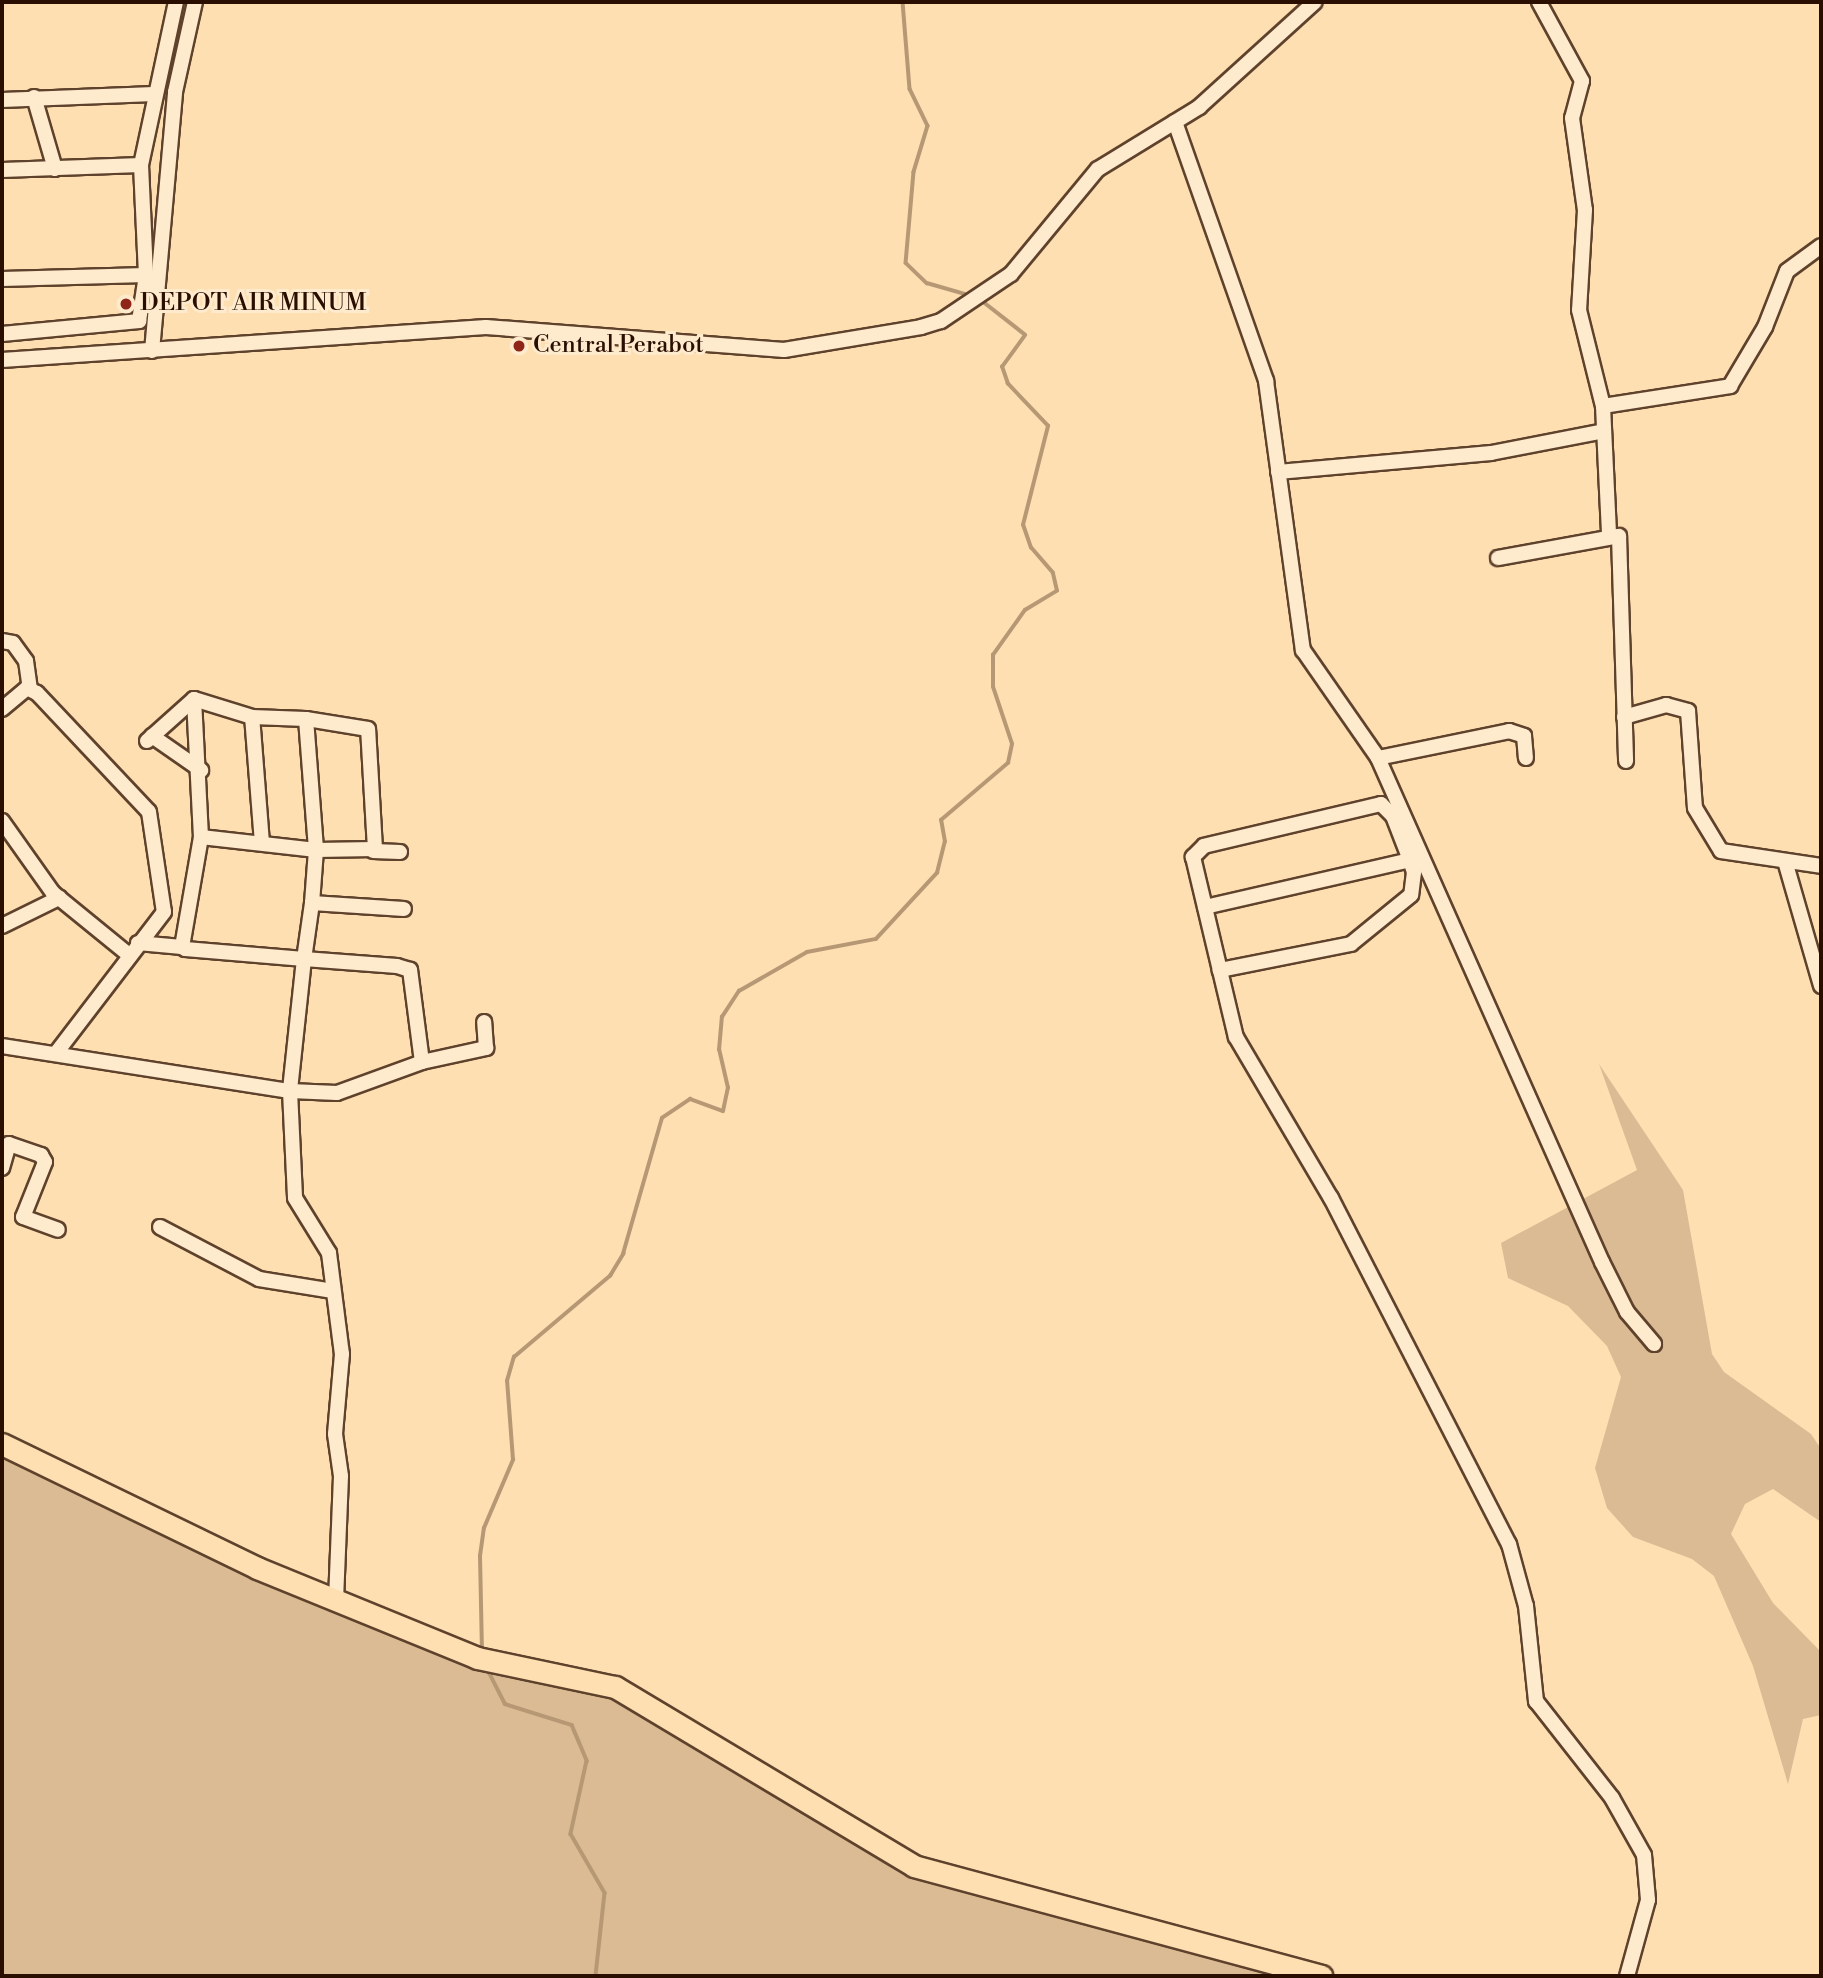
<!DOCTYPE html>
<style>
body{margin:0}
#map{position:relative;width:1823px;height:1978px;overflow:hidden;background:#fedfb2;font-family:"Libre Bodoni",serif}
div>[style]{position:absolute}
.green>*{inset:0;background:#dabb94}
.stream>*{height:3.5px;margin:-1.75px;padding:0 1.75px;transform-origin:1.75px;border-radius:1.75px;background:#b69875}
.roads{filter:drop-shadow(2px 0 #5f422c) drop-shadow(-2px 0 #5f422c) drop-shadow(0 2px #5f422c) drop-shadow(0 -2px #5f422c)}
.minor>*{height:14px;margin:-7px;padding:0 7px;transform-origin:7px;border-radius:7px;background:#feeacd}
.highway>*{height:21px;margin:-10.5px;padding:0 10.5px;transform-origin:10.5px;border-radius:10.5px;background:#fedfb2}
.dots>*{width:19px;height:19px;translate:-50% -50%;box-sizing:border-box;border:4px solid #feeacd;border-radius:50%}
span{translate:-50% -50%;white-space:nowrap;text-align:center;line-height:1.15;-webkit-text-stroke:6px #feeacd;paint-order:stroke}
.poi-label{font-size:24px;color:#2a0e00}
.left{translate:0 -50%;text-align:left}
.frame{position:absolute;inset:0;border:4px solid #2a0e00;pointer-events:none}
</style>
<div id="map">
<div class="green">
<i style="clip-path:polygon(1599px 1064px,1683px 1190px,1712px 1354px,1724px 1372px,1811px 1434px,1821px 1449px,1821px 1522px,1773px 1489px,1745px 1504px,1731px 1534px,1773px 1603px,1821px 1652px,1821px 1715px,1803px 1719px,1788px 1784px,1753px 1666px,1714px 1576px,1692px 1559px,1633px 1537px,1607px 1508px,1595px 1468px,1621px 1377px,1607px 1346px,1568px 1306px,1508px 1278px,1501px 1243px,1637px 1170px)"></i>
<i style="clip-path:polygon(2px 1451px,304px 1594px,507px 1678px,605px 1690px,895px 1864px,1298px 1976px,2px 1976px)"></i>
</div>
<div class="stream">
<i style="left:903px;top:2px;width:87px;rotate:85.4deg"></i>
<i style="left:910px;top:89px;width:41px;rotate:64.1deg"></i>
<i style="left:928px;top:126px;width:48px;rotate:106.9deg"></i>
<i style="left:914px;top:172px;width:91px;rotate:95deg"></i>
<i style="left:906px;top:263px;width:29px;rotate:44deg"></i>
<i style="left:927px;top:283px;width:47px;rotate:16.1deg"></i>
<i style="left:482px;top:1652px;width:96px;rotate:-91.2deg"></i>
<i style="left:480px;top:1556px;width:28px;rotate:-82deg"></i>
<i style="left:484px;top:1528px;width:74px;rotate:-66.9deg"></i>
<i style="left:513px;top:1460px;width:79px;rotate:-94.3deg"></i>
<i style="left:507px;top:1381px;width:25px;rotate:-74deg"></i>
<i style="left:514px;top:1357px;width:126px;rotate:-40.2deg"></i>
<i style="left:610px;top:1276px;width:26px;rotate:-59deg"></i>
<i style="left:623px;top:1254px;width:141px;rotate:-74deg"></i>
<i style="left:662px;top:1118px;width:34px;rotate:-34deg"></i>
<i style="left:690px;top:1099px;width:35px;rotate:20deg"></i>
<i style="left:723px;top:1111px;width:24px;rotate:-78deg"></i>
<i style="left:728px;top:1088px;width:39px;rotate:-103deg"></i>
<i style="left:719px;top:1050px;width:33px;rotate:-85deg"></i>
<i style="left:722px;top:1017px;width:31px;rotate:-57deg"></i>
<i style="left:739px;top:991px;width:78px;rotate:-29.8deg"></i>
<i style="left:807px;top:952px;width:70px;rotate:-10.7deg"></i>
<i style="left:876px;top:939px;width:90px;rotate:-47.3deg"></i>
<i style="left:937px;top:873px;width:32px;rotate:-76deg"></i>
<i style="left:945px;top:842px;width:22px;rotate:-100deg"></i>
<i style="left:941px;top:820px;width:88px;rotate:-40.4deg"></i>
<i style="left:1008px;top:763px;width:19px;rotate:-78deg"></i>
<i style="left:1012px;top:744px;width:60px;rotate:-108.4deg"></i>
<i style="left:993px;top:687px;width:32px;rotate:-90deg"></i>
<i style="left:993px;top:655px;width:55px;rotate:-54.6deg"></i>
<i style="left:1025px;top:610px;width:37px;rotate:-31deg"></i>
<i style="left:1057px;top:591px;width:18px;rotate:-103deg"></i>
<i style="left:1053px;top:573px;width:33px;rotate:-131deg"></i>
<i style="left:1031px;top:548px;width:24px;rotate:-109deg"></i>
<i style="left:1023px;top:525px;width:102px;rotate:-75.8deg"></i>
<i style="left:1048px;top:426px;width:58px;rotate:-133.6deg"></i>
<i style="left:1008px;top:384px;width:18px;rotate:-109deg"></i>
<i style="left:1002px;top:367px;width:39px;rotate:-54deg"></i>
<i style="left:1025px;top:335px;width:58px;rotate:-142deg"></i>
<i style="left:488px;top:1670px;width:38px;rotate:63deg"></i>
<i style="left:505px;top:1704px;width:70px;rotate:17.4deg"></i>
<i style="left:572px;top:1725px;width:39px;rotate:67deg"></i>
<i style="left:587px;top:1761px;width:75px;rotate:102.4deg"></i>
<i style="left:571px;top:1834px;width:68px;rotate:60deg"></i>
<i style="left:605px;top:1893px;width:83px;rotate:96.2deg"></i>
</div>
<div class="roads">
<div class="minor">
<i style="left:1539px;top:2px;width:90px;rotate:61.4deg"></i>
<i style="left:1582px;top:81px;width:38px;rotate:105deg"></i>
<i style="left:1572px;top:118px;width:93px;rotate:82deg"></i>
<i style="left:1585px;top:210px;width:100px;rotate:93.4deg"></i>
<i style="left:1579px;top:310px;width:99px;rotate:76deg"></i>
<i style="left:1603px;top:406px;width:127px;rotate:87.3deg"></i>
<i style="left:34px;top:97px;width:75px;rotate:73.7deg"></i>
<i style="left:2px;top:100px;width:152px;rotate:-2.3deg"></i>
<i style="left:1175px;top:122px;width:275px;rotate:70.6deg"></i>
<i style="left:1266px;top:381px;width:272px;rotate:82.2deg"></i>
<i style="left:1303px;top:650px;width:131px;rotate:55.2deg"></i>
<i style="left:1378px;top:758px;width:552px;rotate:66.04deg"></i>
<i style="left:1602px;top:1262px;width:56px;rotate:63.4deg"></i>
<i style="left:1627px;top:1312px;width:42px;rotate:49.8deg"></i>
<i style="left:2px;top:170px;width:139px;rotate:-2.1deg"></i>
<i style="left:2px;top:279px;width:144px;rotate:-1.6deg"></i>
<i style="left:2px;top:334px;width:138px;rotate:-5.4deg"></i>
<i style="left:139px;top:321px;width:47px;rotate:-81.3deg"></i>
<i style="left:146px;top:275px;width:110px;rotate:-92.6deg"></i>
<i style="left:141px;top:165px;width:167px;rotate:-77.9deg"></i>
<i style="left:152px;top:351px;width:260px;rotate:-84.9deg"></i>
<i style="left:175px;top:92px;width:92px;rotate:-77.5deg"></i>
<i style="left:2px;top:360px;width:485px;rotate:-3.9deg"></i>
<i style="left:486px;top:327px;width:299px;rotate:4.4deg"></i>
<i style="left:784px;top:350px;width:139px;rotate:-9.5deg"></i>
<i style="left:921px;top:327px;width:21px;rotate:-17deg"></i>
<i style="left:941px;top:321px;width:84px;rotate:-33.9deg"></i>
<i style="left:1011px;top:274px;width:136px;rotate:-50.4deg"></i>
<i style="left:1098px;top:169px;width:119px;rotate:-31.5deg"></i>
<i style="left:1199px;top:107px;width:156px;rotate:-42.2deg"></i>
<i style="left:1603px;top:406px;width:129px;rotate:-8.9deg"></i>
<i style="left:1730px;top:386px;width:69px;rotate:-59.3deg"></i>
<i style="left:1765px;top:327px;width:60px;rotate:-68.6deg"></i>
<i style="left:1787px;top:271px;width:42px;rotate:-36.3deg"></i>
<i style="left:1278px;top:472px;width:214px;rotate:-5.1deg"></i>
<i style="left:1491px;top:453px;width:115px;rotate:-11deg"></i>
<i style="left:1498px;top:558px;width:123px;rotate:-10.3deg"></i>
<i style="left:1619px;top:536px;width:225px;rotate:88.2deg"></i>
<i style="left:2px;top:641px;width:11px;rotate:10deg"></i>
<i style="left:13px;top:643px;width:22px;rotate:54deg"></i>
<i style="left:26px;top:661px;width:28px;rotate:82deg"></i>
<i style="left:194px;top:699px;width:138px;rotate:87.1deg"></i>
<i style="left:2px;top:709px;width:33px;rotate:-40deg"></i>
<i style="left:27px;top:688px;width:11px;rotate:27deg"></i>
<i style="left:37px;top:693px;width:163px;rotate:46.7deg"></i>
<i style="left:149px;top:812px;width:101px;rotate:81.5deg"></i>
<i style="left:164px;top:912px;width:176px;rotate:127.4deg"></i>
<i style="left:1624px;top:717px;width:44px;rotate:-15.9deg"></i>
<i style="left:1666px;top:705px;width:23px;rotate:15deg"></i>
<i style="left:1688px;top:711px;width:97px;rotate:85.9deg"></i>
<i style="left:1695px;top:808px;width:50px;rotate:58.8deg"></i>
<i style="left:1721px;top:851px;width:101px;rotate:8.5deg"></i>
<i style="left:152px;top:736px;width:60px;rotate:34.8deg"></i>
<i style="left:147px;top:741px;width:63px;rotate:-41.8deg"></i>
<i style="left:194px;top:699px;width:61px;rotate:17.2deg"></i>
<i style="left:1378px;top:758px;width:134px;rotate:-11.6deg"></i>
<i style="left:1509px;top:731px;width:16px;rotate:18deg"></i>
<i style="left:1524px;top:736px;width:22px;rotate:85deg"></i>
<i style="left:2px;top:821px;width:88px;rotate:54.7deg"></i>
<i style="left:53px;top:893px;width:98px;rotate:39.2deg"></i>
<i style="left:262px;top:843px;width:126px;rotate:-94.5deg"></i>
<i style="left:252px;top:717px;width:54px;rotate:2.1deg"></i>
<i style="left:373px;top:851px;width:27px;rotate:2deg"></i>
<i style="left:1410px;top:860px;width:47px;rotate:-111.1deg"></i>
<i style="left:1393px;top:816px;width:17px;rotate:-135deg"></i>
<i style="left:1381px;top:804px;width:182px;rotate:166.7deg"></i>
<i style="left:1204px;top:846px;width:16px;rotate:135deg"></i>
<i style="left:1193px;top:857px;width:185px;rotate:76.6deg"></i>
<i style="left:1236px;top:1037px;width:187px;rotate:59.5deg"></i>
<i style="left:1331px;top:1198px;width:389px;rotate:62.8deg"></i>
<i style="left:1509px;top:1544px;width:64px;rotate:74.7deg"></i>
<i style="left:1526px;top:1606px;width:96px;rotate:84deg"></i>
<i style="left:1536px;top:1701px;width:123px;rotate:51.9deg"></i>
<i style="left:1612px;top:1798px;width:65px;rotate:60.7deg"></i>
<i style="left:1644px;top:1855px;width:45px;rotate:84.9deg"></i>
<i style="left:1648px;top:1900px;width:79px;rotate:105.4deg"></i>
<i style="left:1785px;top:861px;width:130px;rotate:73.9deg"></i>
<i style="left:312px;top:903px;width:92px;rotate:3.7deg"></i>
<i style="left:1205px;top:907px;width:210px;rotate:-12.9deg"></i>
<i style="left:1410px;top:860px;width:13px;rotate:72deg"></i>
<i style="left:1414px;top:872px;width:23px;rotate:97deg"></i>
<i style="left:1411px;top:895px;width:77px;rotate:140.8deg"></i>
<i style="left:1351px;top:944px;width:134px;rotate:168.8deg"></i>
<i style="left:2px;top:926px;width:64px;rotate:-26.2deg"></i>
<i style="left:138px;top:943px;width:44px;rotate:5.2deg"></i>
<i style="left:2px;top:1046px;width:291px;rotate:8.9deg"></i>
<i style="left:290px;top:1091px;width:107px;rotate:87.3deg"></i>
<i style="left:295px;top:1198px;width:65px;rotate:58.3deg"></i>
<i style="left:329px;top:1253px;width:102px;rotate:82.7deg"></i>
<i style="left:342px;top:1354px;width:80px;rotate:95deg"></i>
<i style="left:335px;top:1434px;width:42px;rotate:81.9deg"></i>
<i style="left:341px;top:1476px;width:126px;rotate:92.3deg"></i>
<i style="left:422px;top:1062px;width:93px;rotate:-97.4deg"></i>
<i style="left:410px;top:970px;width:14px;rotate:-163deg"></i>
<i style="left:397px;top:966px;width:93px;rotate:-175.7deg"></i>
<i style="left:304px;top:959px;width:119px;rotate:-175.2deg"></i>
<i style="left:185px;top:949px;width:4px;rotate:-146deg"></i>
<i style="left:182px;top:947px;width:112px;rotate:-80.2deg"></i>
<i style="left:201px;top:837px;width:116px;rotate:6.4deg"></i>
<i style="left:316px;top:850px;width:59px;rotate:-1deg"></i>
<i style="left:375px;top:849px;width:120px;rotate:-93.3deg"></i>
<i style="left:368px;top:729px;width:63px;rotate:-170.8deg"></i>
<i style="left:306px;top:719px;width:131px;rotate:85.6deg"></i>
<i style="left:316px;top:850px;width:53px;rotate:94.3deg"></i>
<i style="left:312px;top:903px;width:57px;rotate:98.1deg"></i>
<i style="left:304px;top:959px;width:133px;rotate:96.1deg"></i>
<i style="left:290px;top:1091px;width:47px;rotate:2.4deg"></i>
<i style="left:337px;top:1093px;width:90px;rotate:-20deg"></i>
<i style="left:422px;top:1062px;width:66px;rotate:-12.3deg"></i>
<i style="left:486px;top:1048px;width:26px;rotate:-94deg"></i>
<i style="left:2px;top:1168px;width:25px;rotate:-74deg"></i>
<i style="left:9px;top:1144px;width:34px;rotate:19deg"></i>
<i style="left:41px;top:1155px;width:8px;rotate:60deg"></i>
<i style="left:45px;top:1162px;width:59px;rotate:111.8deg"></i>
<i style="left:23px;top:1217px;width:37px;rotate:20deg"></i>
<i style="left:160px;top:1227px;width:112px;rotate:27.7deg"></i>
<i style="left:259px;top:1279px;width:75px;rotate:9.2deg"></i>
</div>
<div class="highway">
<i style="left:2px;top:1444px;width:284px;rotate:25.9deg"></i>
<i style="left:257px;top:1568px;width:238px;rotate:22.2deg"></i>
<i style="left:477px;top:1658px;width:141px;rotate:11.9deg"></i>
<i style="left:615px;top:1687px;width:348px;rotate:30.9deg"></i>
<i style="left:914px;top:1866px;width:422px;rotate:15.1deg"></i>
</div>
</div>
<div class="dots">
<i style="left:126px;top:304px;background:#8f2418"></i>
<i style="left:519px;top:346px;background:#8f2418"></i>
</div>
<div class="poi-label">
<span class="left" style="left:140px;top:304px">DEPOT AIR MINUM</span>
<span class="left" style="left:533px;top:346px">Central Perabot</span>
</div>
<div class="frame"></div>
</div>
